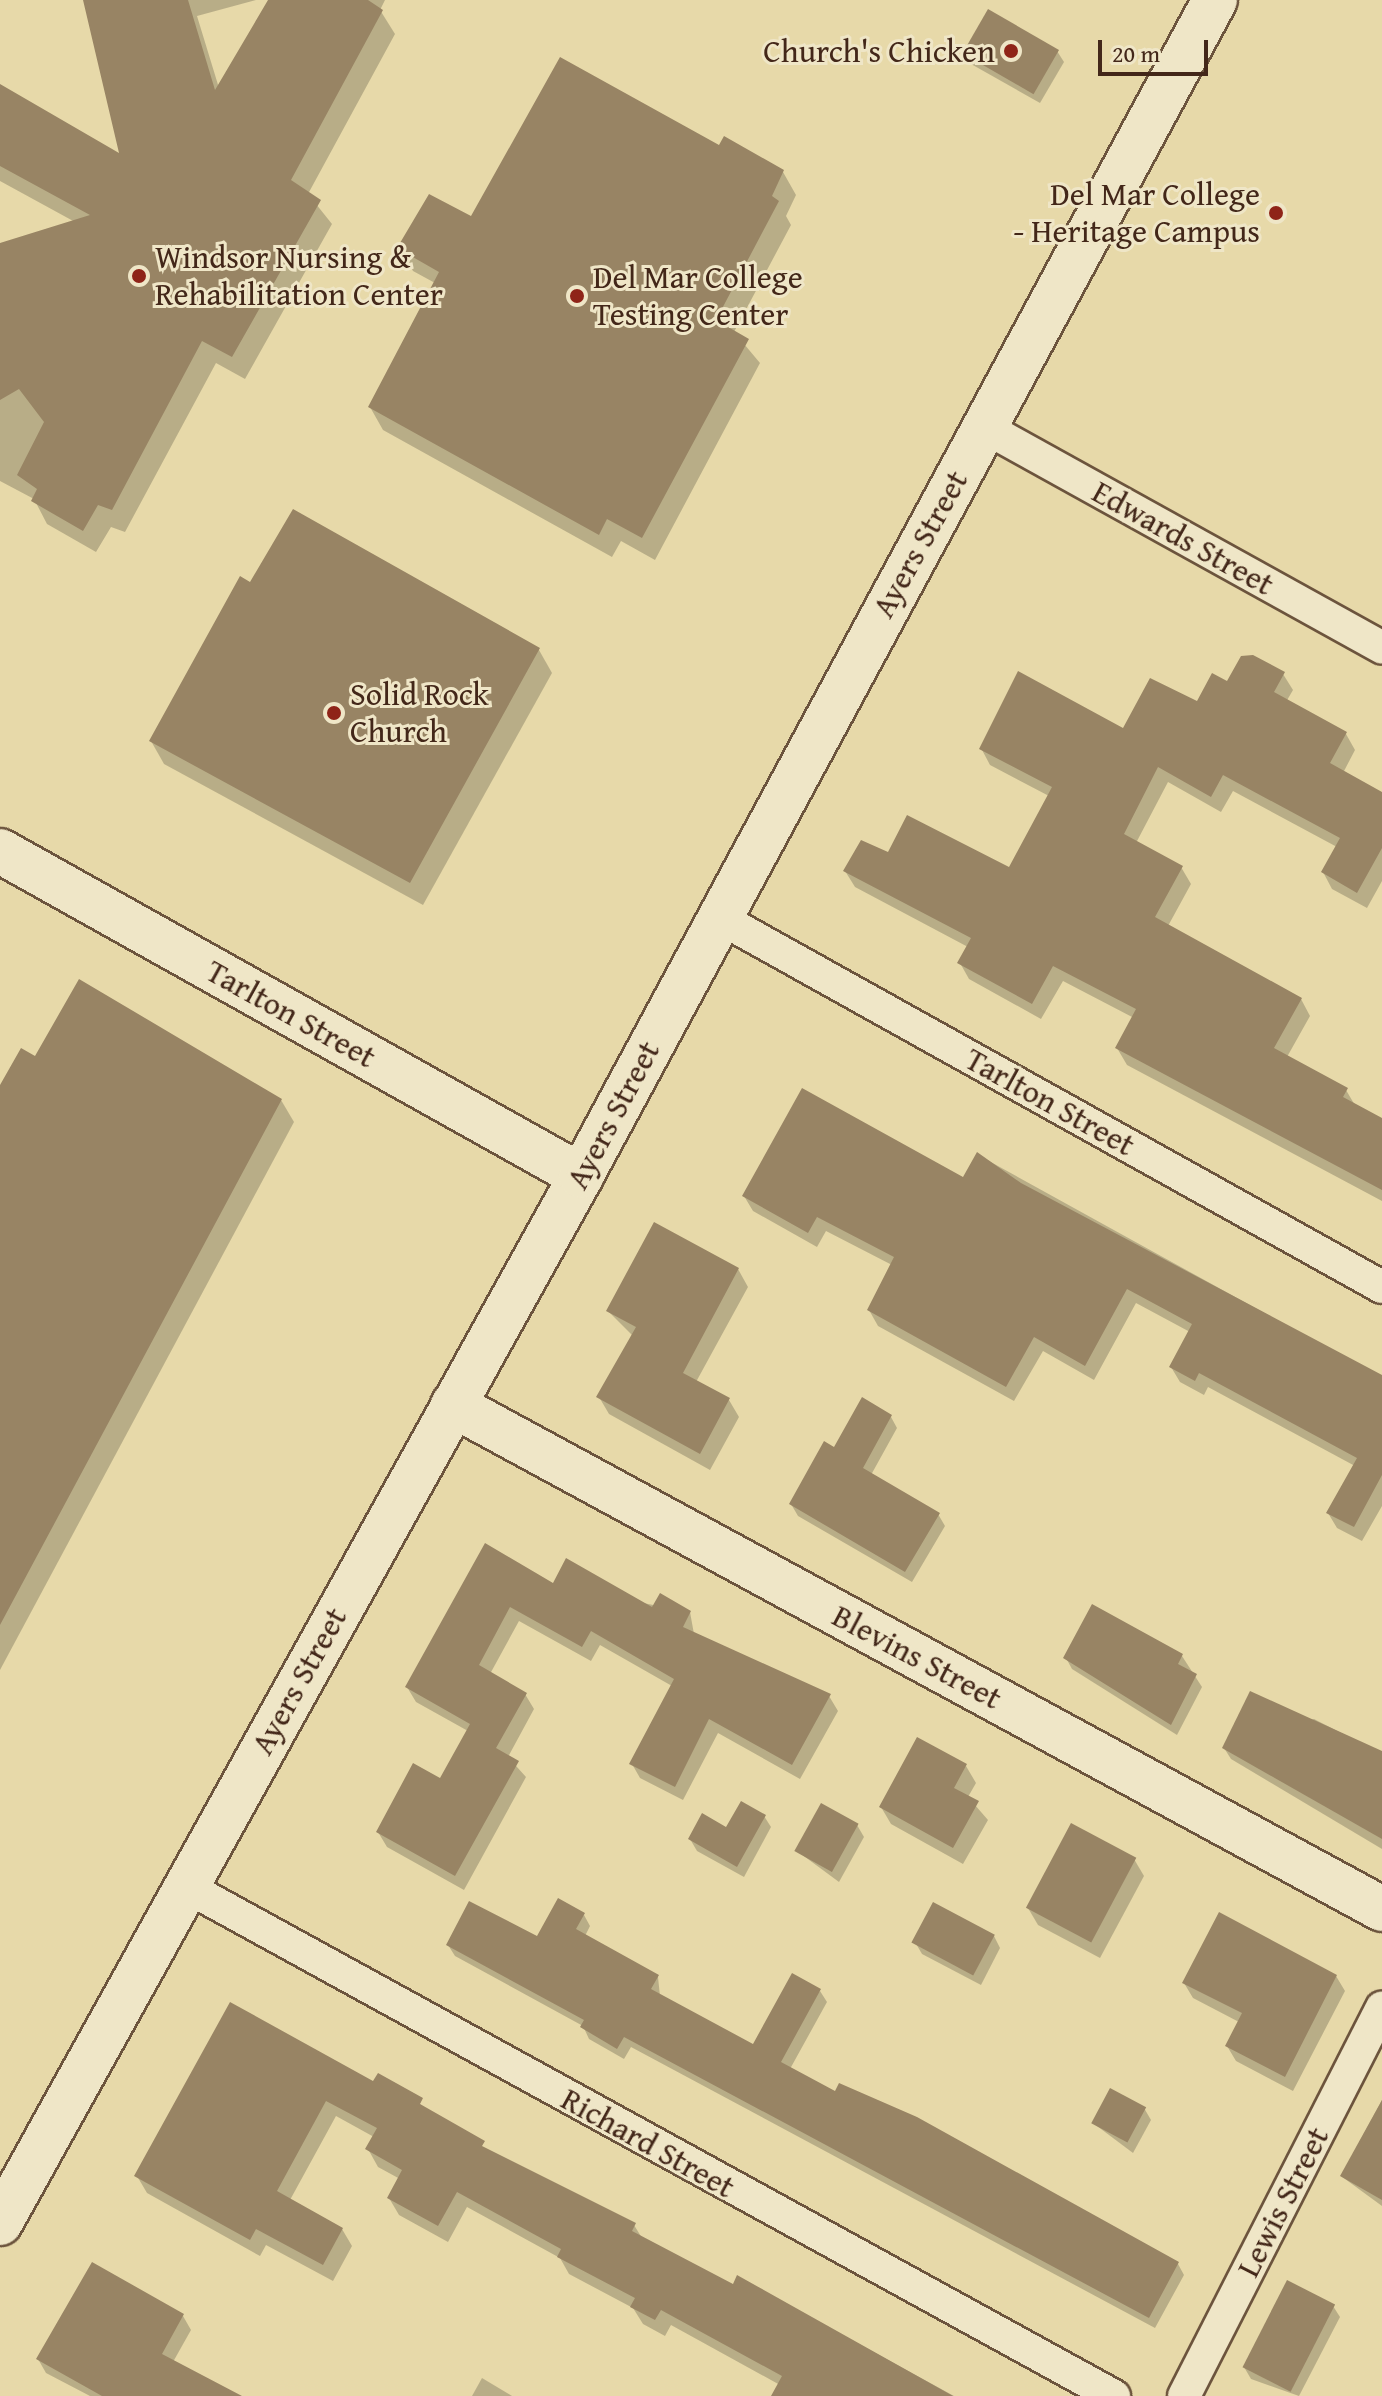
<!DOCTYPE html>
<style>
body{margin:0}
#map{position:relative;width:1382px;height:2396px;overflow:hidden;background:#e7d9a9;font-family:"Gentium Book Plus",serif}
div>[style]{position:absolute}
.shadow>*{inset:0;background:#0003}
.building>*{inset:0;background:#988464;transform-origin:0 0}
.roads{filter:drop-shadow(2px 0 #6c543d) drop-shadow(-2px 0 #6c543d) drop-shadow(0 2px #6c543d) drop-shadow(0 -2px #6c543d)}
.street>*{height:32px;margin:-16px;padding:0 16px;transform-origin:16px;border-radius:16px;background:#efe6c7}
.secondary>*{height:44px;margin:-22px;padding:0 22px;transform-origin:22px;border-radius:22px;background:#efe6c7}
.dots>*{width:22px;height:22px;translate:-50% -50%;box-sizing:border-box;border:4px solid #efe6c7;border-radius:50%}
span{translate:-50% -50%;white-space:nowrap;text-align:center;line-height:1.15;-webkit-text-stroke:6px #efe6c7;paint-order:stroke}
.poi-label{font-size:32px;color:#432719}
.right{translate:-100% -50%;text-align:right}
.left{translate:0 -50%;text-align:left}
.street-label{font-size:32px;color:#432719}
.scale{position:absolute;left:1098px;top:40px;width:110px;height:36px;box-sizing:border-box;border:4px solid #432719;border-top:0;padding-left:10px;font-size:24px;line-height:28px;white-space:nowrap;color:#432719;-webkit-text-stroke:6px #efe6c7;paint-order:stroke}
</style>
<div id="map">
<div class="shadow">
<i style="clip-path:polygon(85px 0,256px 0,197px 16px,219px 88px,270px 0,385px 0,380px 10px,395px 34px,308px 194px,332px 224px,245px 379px,216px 363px,125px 532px,111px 527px,96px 552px,47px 524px,34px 499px,0 481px,0 245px,75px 222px,0 181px,0 90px,122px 157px)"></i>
<i style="clip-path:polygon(1057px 51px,1064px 62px,1040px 103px,971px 64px,965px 53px)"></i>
<i style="clip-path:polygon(720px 148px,783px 172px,796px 195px,786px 216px,791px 225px,734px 332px,760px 363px,655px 560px,621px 541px,612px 557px,383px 430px,370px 407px,435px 283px,413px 271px,400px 248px,471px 219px)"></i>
<i style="clip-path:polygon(250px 584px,539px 650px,552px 673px,423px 905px,164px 764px,151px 741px)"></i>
<i style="clip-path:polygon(1283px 674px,1293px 690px,1286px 702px,1346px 734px,1355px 750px,1343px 773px,1382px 795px,1382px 881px,1367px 908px,1332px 889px,1323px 872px,1337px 847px,1233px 791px,1221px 812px,1168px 782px,1136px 843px,1181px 867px,1191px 884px,1168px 926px,1301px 999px,1310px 1016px,1287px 1057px,1346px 1090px,1356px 1107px,1382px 1122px,1382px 1201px,1127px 1065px,1117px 1048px,1134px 1018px,1063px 981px,1041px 1019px,969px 979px,960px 963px,968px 947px,855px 887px,845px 871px,889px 855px,1010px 870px,1049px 796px,990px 765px,981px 748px,1123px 731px,1198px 703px,1228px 683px)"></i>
<i style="clip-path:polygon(35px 1058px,281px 1100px,294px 1122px,0 1670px,0 1089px)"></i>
<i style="clip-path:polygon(978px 1155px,1382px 1378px,1382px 1506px,1362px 1541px,1337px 1528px,1328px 1513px,1355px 1466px,1208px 1387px,1204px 1395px,1180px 1382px,1171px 1367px,1190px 1332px,1136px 1303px,1094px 1380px,1043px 1351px,1014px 1401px,878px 1326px,869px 1310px,892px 1265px,826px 1231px,817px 1247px,753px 1211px,744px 1196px,964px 1179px)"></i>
<i style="clip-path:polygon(738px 1269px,748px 1287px,696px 1382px,729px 1400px,739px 1417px,710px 1470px,609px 1414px,599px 1397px,633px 1336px,608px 1311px)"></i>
<i style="clip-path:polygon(891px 1417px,897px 1428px,871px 1475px,938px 1514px,945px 1526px,912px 1582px,798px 1516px,791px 1504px,835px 1450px)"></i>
<i style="clip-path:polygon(485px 1545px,554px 1586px,690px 1612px,694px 1634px,829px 1696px,838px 1711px,800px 1779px,718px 1733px,683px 1800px,640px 1778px,632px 1764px,672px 1686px,600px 1645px,591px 1661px,519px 1621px,490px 1674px,525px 1694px,534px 1709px,508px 1757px,526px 1777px,464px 1890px,387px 1847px,378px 1832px,441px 1780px,468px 1731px,416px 1702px,407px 1687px)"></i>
<i style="clip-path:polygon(1182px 1656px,1202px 1687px,1177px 1735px,1072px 1669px,1066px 1658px)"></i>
<i style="clip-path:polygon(1314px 1719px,1382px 1754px,1382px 1849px,1231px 1759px,1224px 1748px)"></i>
<i style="clip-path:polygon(966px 1766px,976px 1783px,968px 1797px,988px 1820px,963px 1864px,891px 1824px,881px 1807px)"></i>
<i style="clip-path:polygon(764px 1816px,771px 1827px,744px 1877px,697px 1851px,690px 1839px)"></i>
<i style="clip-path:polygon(857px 1825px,864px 1837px,839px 1882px,797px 1851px)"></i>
<i style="clip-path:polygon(1134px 1859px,1144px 1876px,1100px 1958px,1038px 1925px,1028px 1908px)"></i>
<i style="clip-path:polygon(584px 1915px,590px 1926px,585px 1936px,658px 1977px,660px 1996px,754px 2046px,820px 1991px,827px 2002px,790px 2069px,1178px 2264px,1184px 2275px,1155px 2328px,631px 2047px,624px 2059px,589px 2039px,583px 2026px,455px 1956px,448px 1945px,538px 1938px)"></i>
<i style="clip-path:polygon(994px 1936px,1000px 1948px,981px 1985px,922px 1954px,915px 1942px)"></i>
<i style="clip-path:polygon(1336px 1976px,1345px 1991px,1293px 2091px,1236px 2061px,1227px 2046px,1239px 2022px,1193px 1998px,1184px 1983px)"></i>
<i style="clip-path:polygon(231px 2005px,374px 2084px,379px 2076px,489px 2152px,634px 2225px,642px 2238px,733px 2286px,738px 2278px,954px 2396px,774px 2396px,780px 2385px,671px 2325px,665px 2336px,643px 2324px,633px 2308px,569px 2274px,560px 2258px,467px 2207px,448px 2242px,399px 2215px,389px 2198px,400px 2179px,378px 2167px,368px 2149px,374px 2137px,336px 2116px,290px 2200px,342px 2229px,352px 2246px,333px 2281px,266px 2245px,260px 2256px,147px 2193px,137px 2176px)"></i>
<i style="clip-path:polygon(1382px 2100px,1382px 2206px,1341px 2176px)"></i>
<i style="clip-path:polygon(1144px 2108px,1151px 2120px,1133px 2153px,1093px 2123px)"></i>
<i style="clip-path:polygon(1333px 2306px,1340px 2317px,1299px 2396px,1251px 2379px,1244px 2367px)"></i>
<i style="clip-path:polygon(183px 2316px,191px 2330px,173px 2362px,238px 2396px,90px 2396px,46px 2373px,38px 2359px)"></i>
<i style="clip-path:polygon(482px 2378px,512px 2396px,472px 2396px)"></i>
</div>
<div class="building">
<i style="clip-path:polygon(83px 0,188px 0,215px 90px,268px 0,368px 0,383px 10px,291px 180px,321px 200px,232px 357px,202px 341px,112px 510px,98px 505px,83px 531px,31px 501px,37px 489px,17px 475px,44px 422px,19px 389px,0 400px,0 243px,90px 215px,0 166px,0 84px,119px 153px)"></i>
<i style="left:988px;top:9px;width:82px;height:51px;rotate:30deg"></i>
<i style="clip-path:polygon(560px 57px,719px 145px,724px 136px,784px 170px,772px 196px,779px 201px,716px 320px,749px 339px,642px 538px,607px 519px,599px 535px,368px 407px,439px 272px,397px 248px,429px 194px,471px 216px)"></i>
<i style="clip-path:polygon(293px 509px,540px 648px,410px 883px,149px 741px,240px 576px,250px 582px)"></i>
<i style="clip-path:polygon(1253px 655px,1285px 672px,1274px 692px,1347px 732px,1330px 763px,1382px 792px,1382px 848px,1357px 893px,1321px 872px,1340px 838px,1223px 775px,1211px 797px,1158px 767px,1124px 834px,1183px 866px,1155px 917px,1302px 998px,1274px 1048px,1348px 1088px,1343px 1097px,1382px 1118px,1382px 1190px,1115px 1048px,1136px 1009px,1053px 966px,1032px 1004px,957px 963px,971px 938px,843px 871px,861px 840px,888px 852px,907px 815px,1009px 867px,1052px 787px,979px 749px,1018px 671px,1123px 728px,1150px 678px,1197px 701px,1212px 673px,1227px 681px,1241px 656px)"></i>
<i style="clip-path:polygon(79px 979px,282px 1099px,0 1625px,0 1085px,21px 1048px,35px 1056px)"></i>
<i style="clip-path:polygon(802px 1088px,963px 1177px,977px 1152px,1021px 1183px,1382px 1375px,1382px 1475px,1354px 1527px,1326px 1513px,1357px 1458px,1199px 1373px,1195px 1381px,1169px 1367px,1192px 1324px,1127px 1289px,1085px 1366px,1034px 1337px,1006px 1387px,867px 1310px,894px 1257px,817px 1217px,808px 1233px,742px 1196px)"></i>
<i style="clip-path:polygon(654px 1222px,739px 1268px,683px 1373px,730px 1398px,700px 1454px,596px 1397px,636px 1327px,606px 1311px)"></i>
<i style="clip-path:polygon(862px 1397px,892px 1415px,863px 1468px,940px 1513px,905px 1572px,789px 1504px,824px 1441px,834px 1447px)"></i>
<i style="clip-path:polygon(485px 1543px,553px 1583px,566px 1558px,652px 1607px,660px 1593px,691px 1611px,683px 1627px,831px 1694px,792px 1765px,709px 1719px,675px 1787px,629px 1764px,674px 1679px,591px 1631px,582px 1647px,510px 1607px,479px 1665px,527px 1693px,496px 1748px,519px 1761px,455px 1876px,376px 1832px,413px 1763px,440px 1778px,470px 1724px,405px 1687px)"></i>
<i style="clip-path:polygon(1092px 1604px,1183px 1654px,1178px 1664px,1197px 1674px,1171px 1725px,1063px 1658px)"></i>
<i style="clip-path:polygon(1250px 1691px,1382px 1751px,1382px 1839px,1222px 1748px)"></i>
<i style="clip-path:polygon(917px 1737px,967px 1764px,954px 1788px,979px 1801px,953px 1848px,879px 1807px)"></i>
<i style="clip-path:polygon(741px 1801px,766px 1815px,737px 1867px,688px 1839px,702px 1813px,726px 1827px)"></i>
<i style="left:821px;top:1803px;width:43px;height:55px;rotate:29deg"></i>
<i style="left:1071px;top:1823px;width:74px;height:96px;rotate:28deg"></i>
<i style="clip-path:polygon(558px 1898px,585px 1913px,576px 1929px,659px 1975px,651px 1989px,753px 2044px,792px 1973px,821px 1989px,781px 2062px,835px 2091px,839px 2083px,917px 2117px,1179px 2262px,1149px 2318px,624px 2037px,617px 2049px,580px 2027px,584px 2020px,446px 1945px,469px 1901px,537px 1936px)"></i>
<i style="left:933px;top:1902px;width:70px;height:46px;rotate:28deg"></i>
<i style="clip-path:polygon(1219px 1912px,1337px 1975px,1285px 2077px,1225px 2046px,1242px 2013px,1182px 1983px)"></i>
<i style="clip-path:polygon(230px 2002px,373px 2081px,378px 2073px,423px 2098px,420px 2104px,485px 2141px,482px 2146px,636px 2223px,632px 2231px,733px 2284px,737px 2275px,953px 2396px,771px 2396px,782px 2376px,661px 2310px,655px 2320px,630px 2307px,635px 2298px,557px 2257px,561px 2249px,457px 2192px,438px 2226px,387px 2198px,402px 2170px,365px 2149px,377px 2128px,326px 2101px,277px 2191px,343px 2228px,323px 2265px,256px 2229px,250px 2240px,134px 2176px)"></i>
<i style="left:1110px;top:2088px;width:41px;height:40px;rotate:28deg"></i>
<i style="clip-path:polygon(1382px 2100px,1382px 2200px,1340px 2176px)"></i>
<i style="clip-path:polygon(92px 2262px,184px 2314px,162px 2354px,242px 2396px,102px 2396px,36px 2359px)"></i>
<i style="left:1287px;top:2280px;width:54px;height:98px;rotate:27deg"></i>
</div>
<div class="roads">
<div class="street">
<i style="left:984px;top:427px;width:455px;rotate:29deg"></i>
<i style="left:718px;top:917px;width:760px;rotate:29.13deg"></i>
<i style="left:185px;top:1886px;width:1060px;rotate:28.77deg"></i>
<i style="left:1184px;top:2396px;width:436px;rotate:-63deg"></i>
</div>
<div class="secondary">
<i style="left:0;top:851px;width:666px;rotate:29.22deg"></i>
<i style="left:453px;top:1405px;width:1057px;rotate:28.48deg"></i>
<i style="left:0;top:2223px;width:1197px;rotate:-60.97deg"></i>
<i style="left:581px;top:1176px;width:1336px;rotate:-61.67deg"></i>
</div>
</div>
<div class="dots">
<i style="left:1011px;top:51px;background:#8f2418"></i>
<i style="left:1276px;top:213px;background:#8f2418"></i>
<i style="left:139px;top:276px;background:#8f2418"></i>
<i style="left:577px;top:296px;background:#8f2418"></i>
<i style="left:334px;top:713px;background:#8f2418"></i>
</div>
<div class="poi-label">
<span class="right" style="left:995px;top:51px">Church's Chicken</span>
<span class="right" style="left:1260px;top:213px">Del Mar College<br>- Heritage Campus</span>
<span class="left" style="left:155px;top:276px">Windsor Nursing &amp;<br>Rehabilitation Center</span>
<span class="left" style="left:593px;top:296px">Del Mar College<br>Testing Center</span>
<span class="left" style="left:350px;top:713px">Solid Rock<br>Church</span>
</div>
<div class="street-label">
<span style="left:1183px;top:538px;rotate:29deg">Edwards Street</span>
<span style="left:920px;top:544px;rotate:-61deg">Ayers Street</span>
<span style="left:291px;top:1014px;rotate:29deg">Tarlton Street</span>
<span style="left:1050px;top:1102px;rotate:29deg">Tarlton Street</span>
<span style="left:613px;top:1115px;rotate:-62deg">Ayers Street</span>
<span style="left:917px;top:1657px;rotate:28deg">Blevins Street</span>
<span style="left:299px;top:1681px;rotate:-61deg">Ayers Street</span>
<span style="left:648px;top:2143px;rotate:29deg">Richard Street</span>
<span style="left:1283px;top:2202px;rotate:-63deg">Lewis Street</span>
</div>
<div class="scale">20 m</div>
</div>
